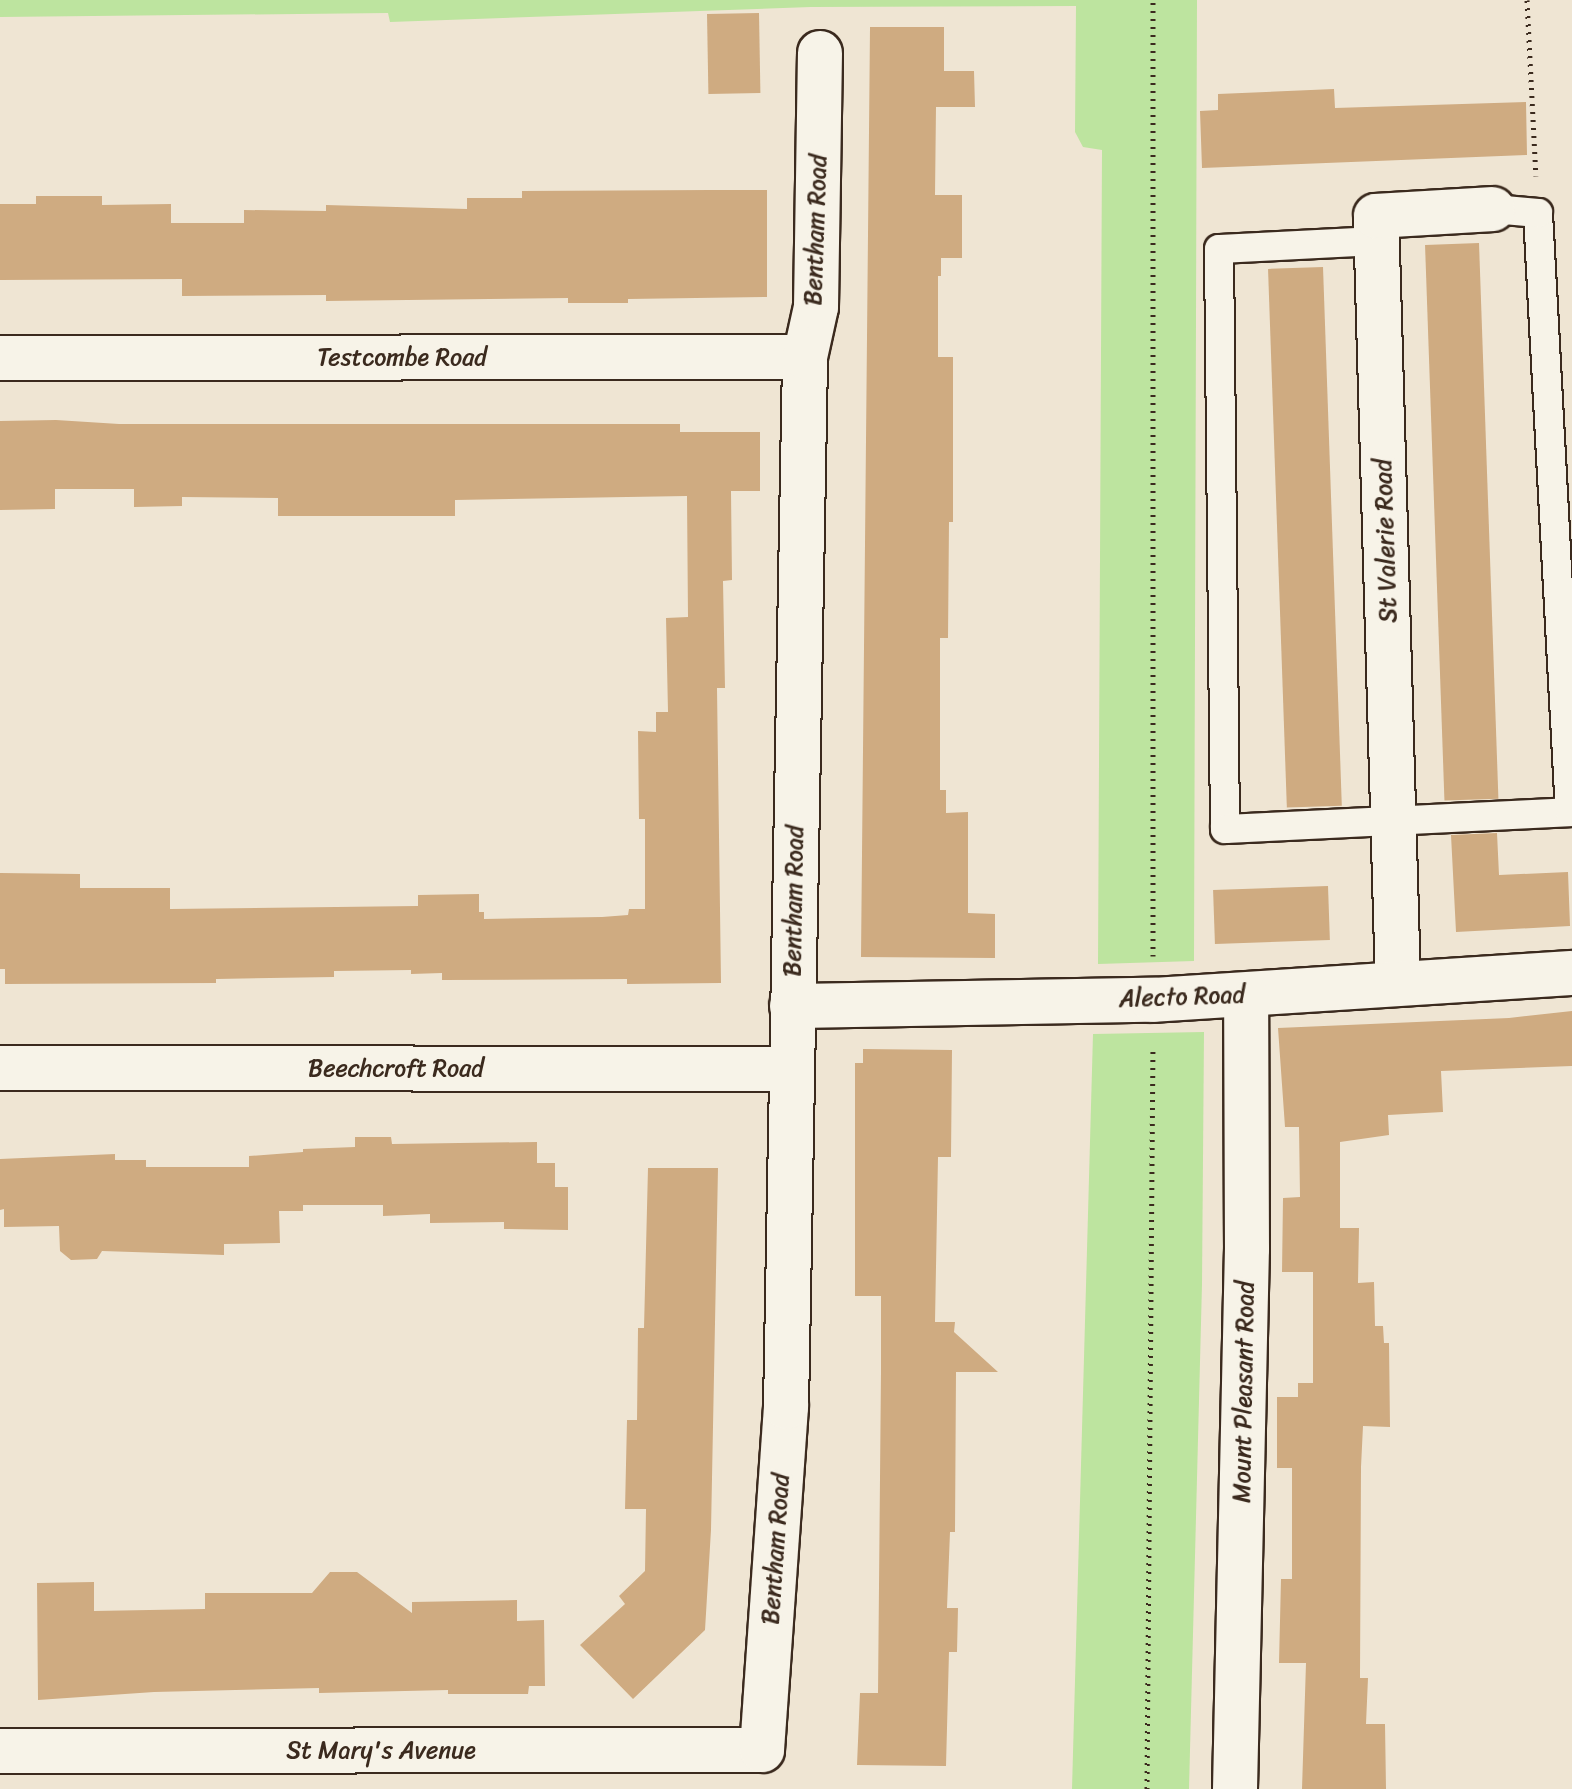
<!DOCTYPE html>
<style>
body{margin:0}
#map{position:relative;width:1572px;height:1789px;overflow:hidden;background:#efe5d3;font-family:Sriracha,sans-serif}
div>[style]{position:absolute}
.green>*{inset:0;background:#bde49f}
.building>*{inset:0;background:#cfab81;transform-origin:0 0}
.path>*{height:5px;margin-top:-2.5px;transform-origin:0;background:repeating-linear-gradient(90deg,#3b2a1e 0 2px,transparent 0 8px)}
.roads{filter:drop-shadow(2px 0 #3b2a1e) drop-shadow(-2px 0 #3b2a1e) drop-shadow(0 2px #3b2a1e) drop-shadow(0 -2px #3b2a1e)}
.service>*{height:28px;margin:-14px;padding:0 14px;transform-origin:14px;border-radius:14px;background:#f7f3e8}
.minor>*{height:44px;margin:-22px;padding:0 22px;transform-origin:22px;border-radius:22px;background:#f7f3e8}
span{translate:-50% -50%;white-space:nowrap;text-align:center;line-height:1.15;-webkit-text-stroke:6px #f7f3e8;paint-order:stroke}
.street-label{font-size:24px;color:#3b2a1e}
</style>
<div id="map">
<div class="green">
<i style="clip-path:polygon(0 0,1197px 0,1194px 961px,1098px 964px,1102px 150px,1083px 147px,1075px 132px,1076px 6px,811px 7px,390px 22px,388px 13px,0 17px)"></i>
<i style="clip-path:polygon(1204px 1032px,1202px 1284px,1189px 1789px,1072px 1789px,1093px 1034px)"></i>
</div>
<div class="building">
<i style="left:759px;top:13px;width:80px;height:52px;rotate:89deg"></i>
<i style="clip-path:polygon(870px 27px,944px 27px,944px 71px,974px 71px,975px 107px,936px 107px,935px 195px,962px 195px,962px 258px,941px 258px,941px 276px,938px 276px,938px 357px,953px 357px,953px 522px,949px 522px,948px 638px,940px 638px,940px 790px,946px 790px,946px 813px,968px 812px,968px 913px,995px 914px,995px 958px,861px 957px)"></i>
<i style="clip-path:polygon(1334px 89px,1335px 108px,1526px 102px,1527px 155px,1202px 168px,1200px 111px,1218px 110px,1218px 94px)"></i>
<i style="clip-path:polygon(710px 190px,767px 190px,767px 297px,628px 299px,628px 303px,568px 303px,568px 298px,326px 301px,326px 295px,182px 296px,182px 279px,0 280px,0 204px,36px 204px,36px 196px,102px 196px,102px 205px,171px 204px,171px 223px,244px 223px,244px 210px,326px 211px,326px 205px,467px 209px,467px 198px,522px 198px,522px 191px)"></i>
<i style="left:1479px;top:243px;width:556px;height:54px;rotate:88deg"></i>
<i style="left:1323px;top:267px;width:539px;height:55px;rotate:88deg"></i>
<i style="clip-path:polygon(56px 420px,119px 424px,680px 424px,680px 432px,760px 432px,760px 491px,731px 491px,732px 580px,723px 581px,725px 688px,717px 688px,721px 983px,627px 984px,627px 979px,442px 980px,442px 973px,411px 974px,411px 970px,334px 971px,334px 977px,216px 979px,216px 983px,5px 984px,5px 969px,0 969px,0 873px,80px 874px,80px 888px,170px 888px,170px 909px,418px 906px,418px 895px,479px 894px,479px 912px,484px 912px,484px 919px,602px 917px,628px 915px,629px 909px,645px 909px,645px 819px,639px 819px,638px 731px,656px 732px,656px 712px,668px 712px,666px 618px,688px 617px,687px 496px,455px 500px,455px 516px,278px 516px,278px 498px,182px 497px,182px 506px,134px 507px,134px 489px,55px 489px,55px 509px,0 510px,0 421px)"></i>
<i style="clip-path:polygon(1497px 833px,1499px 875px,1568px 872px,1570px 926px,1456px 932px,1451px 835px)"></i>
<i style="left:1328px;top:886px;width:54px;height:115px;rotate:88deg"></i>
<i style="clip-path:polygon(1572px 1011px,1572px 1066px,1441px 1071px,1443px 1112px,1388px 1115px,1389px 1135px,1340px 1142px,1340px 1228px,1359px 1228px,1358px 1283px,1374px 1282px,1375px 1326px,1383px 1326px,1384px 1343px,1389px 1343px,1390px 1427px,1363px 1426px,1361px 1467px,1360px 1678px,1368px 1678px,1366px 1724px,1385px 1724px,1386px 1789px,1302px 1789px,1306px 1663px,1279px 1663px,1281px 1579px,1292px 1579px,1292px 1468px,1277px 1468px,1277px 1397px,1298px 1397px,1298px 1383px,1313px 1383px,1313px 1272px,1282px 1272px,1283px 1198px,1300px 1197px,1299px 1127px,1285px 1127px,1278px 1028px,1509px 1018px)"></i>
<i style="clip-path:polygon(863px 1049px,952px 1050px,951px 1157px,938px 1157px,935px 1322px,955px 1322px,954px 1332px,998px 1372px,956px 1372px,955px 1532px,950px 1532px,947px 1608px,958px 1608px,957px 1652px,949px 1652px,946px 1766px,857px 1765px,860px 1693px,878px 1693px,881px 1371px,881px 1296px,855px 1296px,855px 1063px,863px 1063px)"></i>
<i style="clip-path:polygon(355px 1137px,391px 1137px,392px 1144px,537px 1142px,537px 1163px,555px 1163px,555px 1187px,568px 1187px,568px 1230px,504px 1229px,504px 1222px,430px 1223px,430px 1214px,383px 1216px,383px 1205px,303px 1205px,303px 1211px,279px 1211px,280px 1243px,224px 1244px,224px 1255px,102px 1251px,97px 1259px,71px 1260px,60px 1251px,59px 1226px,4px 1227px,4px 1209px,0 1210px,0 1159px,115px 1154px,115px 1160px,146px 1160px,146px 1167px,249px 1167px,249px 1156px,303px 1152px,303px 1149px,355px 1147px)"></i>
<i style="clip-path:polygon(648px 1168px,718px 1168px,711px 1530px,705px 1630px,633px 1699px,580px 1645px,625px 1604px,619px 1596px,645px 1571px,646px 1509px,625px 1509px,627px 1420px,637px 1420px,638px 1328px,644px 1328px)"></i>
<i style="clip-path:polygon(330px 1572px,357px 1572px,412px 1613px,412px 1602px,517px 1600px,517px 1621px,544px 1620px,545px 1686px,529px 1686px,528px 1694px,448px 1694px,448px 1690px,319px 1693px,319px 1688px,154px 1692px,38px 1700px,37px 1583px,94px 1582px,94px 1611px,205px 1609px,205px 1593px,312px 1593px)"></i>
</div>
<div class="path">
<i style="left:1527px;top:0;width:176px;rotate:87.1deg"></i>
<i style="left:1153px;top:956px;width:956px;rotate:-90deg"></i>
<i style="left:1147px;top:1789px;width:743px;rotate:-89.54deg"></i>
</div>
<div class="roads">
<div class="service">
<i style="left:1377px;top:241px;width:158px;rotate:177.1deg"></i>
<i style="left:1219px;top:249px;width:580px;rotate:89.41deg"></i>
<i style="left:1225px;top:829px;width:345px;rotate:-2.8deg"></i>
<i style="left:1570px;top:812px;width:600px;rotate:-93.06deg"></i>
<i style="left:1538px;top:213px;width:45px;rotate:-174.9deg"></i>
</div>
<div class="minor">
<i style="left:0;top:358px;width:805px;rotate:-0.07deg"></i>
<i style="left:1398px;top:983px;width:767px;rotate:-91.64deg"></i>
<i style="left:1376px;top:216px;width:117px;rotate:-3.4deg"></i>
<i style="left:792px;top:1006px;width:361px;rotate:-1deg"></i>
<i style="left:1153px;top:1000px;width:420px;rotate:-3.7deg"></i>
<i style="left:0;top:1068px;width:792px;rotate:0.07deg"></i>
<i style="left:0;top:1751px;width:762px;rotate:-0.08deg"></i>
<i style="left:762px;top:1750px;width:344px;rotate:-86deg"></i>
<i style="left:786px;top:1407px;width:1050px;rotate:-88.96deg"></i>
<i style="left:805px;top:357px;width:51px;rotate:-77.6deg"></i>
<i style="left:816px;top:307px;width:254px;rotate:-89.1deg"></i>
<i style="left:1235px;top:1789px;width:540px;rotate:-88.73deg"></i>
<i style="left:1247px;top:1249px;width:254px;rotate:-90.2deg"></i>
</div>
</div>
<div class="street-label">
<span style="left:816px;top:230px;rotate:-88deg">Bentham Road</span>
<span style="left:402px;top:358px">Testcombe Road</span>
<span style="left:1386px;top:541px;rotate:-92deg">St Valerie Road</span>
<span style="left:794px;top:901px;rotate:-89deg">Bentham Road</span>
<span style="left:1182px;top:997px;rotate:-2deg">Alecto Road</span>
<span style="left:396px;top:1069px">Beechcroft Road</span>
<span style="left:1244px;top:1392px;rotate:-89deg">Mount Pleasant Road</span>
<span style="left:776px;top:1549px;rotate:-86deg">Bentham Road</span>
<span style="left:381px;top:1751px">St Mary's Avenue</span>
</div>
</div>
